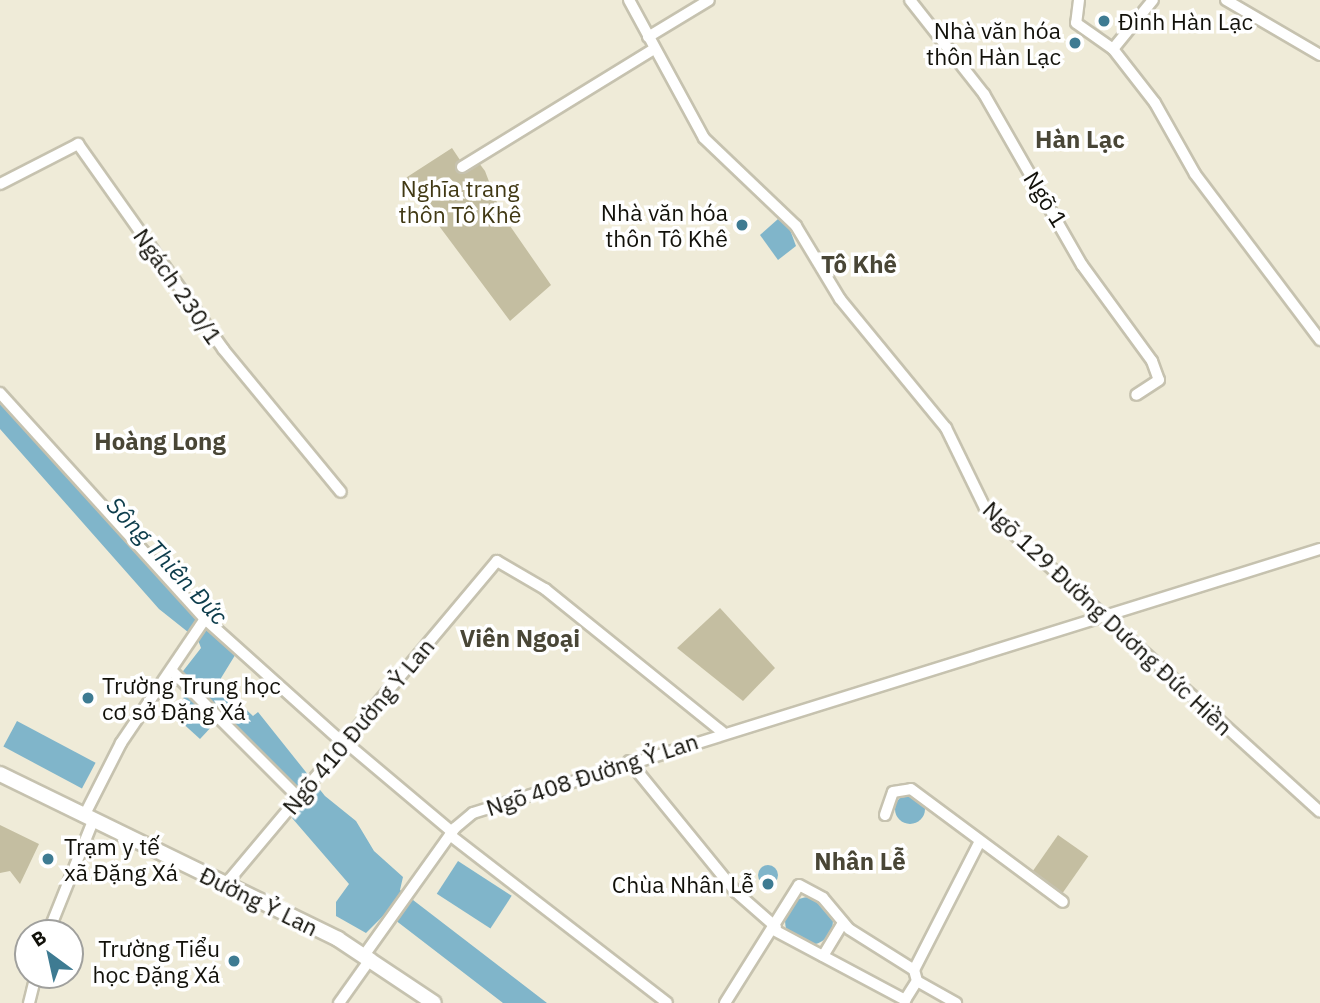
<!DOCTYPE html>
<meta charset="utf-8">
<style>
body{margin:0}
#map{position:relative;width:1320px;height:1003px;overflow:hidden;background:#efebd8;font-family:"IBM Plex Sans",sans-serif}
div>[style]{position:absolute}
.green>*{inset:0;background:#c4bea1;transform-origin:0 0}
.water>*{inset:0;background:#80b5ca;transform-origin:0 0}
.round{border-radius:50%}
.roads{filter:drop-shadow(2px 0 #c6c2af) drop-shadow(-2px 0 #c6c2af) drop-shadow(0 2px #c6c2af) drop-shadow(0 -2px #c6c2af)}
.minor>*{height:10px;margin:-5px;padding:0 5px;transform-origin:5px;border-radius:5px;background:#fff}
.major>*{height:14px;margin:-7px;padding:0 7px;transform-origin:7px;border-radius:7px;background:#fff}
.dots>*{width:19px;height:19px;translate:-50% -50%;box-sizing:border-box;border:4px solid #fff;border-radius:50%}
span{translate:-50% -50%;white-space:nowrap;text-align:center;line-height:1.15;-webkit-text-stroke:7px #fff;paint-order:stroke}
.poi-label{font-size:23px;color:#12110a}
.left{translate:0 -50%;text-align:left}
.right{translate:-100% -50%;text-align:right}
.park-label{font-size:23px;color:#413914}
.street-label{font-size:23px;color:#12110a}
.neighbourhood-label{font-size:24px;color:#494636;font-weight:700}
.water-label{font-size:24px;color:#0c3c4b;font-style:italic}
.north{position:absolute;left:14px;top:919px;width:70px;height:70px;box-sizing:border-box;background:#fff;border:2px solid #a0a09d;border-radius:50%;rotate:327deg;font-size:19px;font-weight:700;line-height:28px;text-align:center;color:#12110a}
.north::after{content:'';display:block;margin:auto;width:24px;height:32px;background:#3e7b92;clip-path:polygon(50% 0,100% 100%,50% 72%,0 100%)}
</style>
<div id="map">
<div class="green">
<i style="clip-path:polygon(452px 148px,464px 166px,476px 159px,485px 171px,501px 213px,551px 285px,510px 321px,404px 179px)"></i>
<i style="clip-path:polygon(720px 608px,775px 668px,743px 701px,677px 648px)"></i>
<i style="clip-path:polygon(0 825px,39px 844px,20px 884px,10px 871px,0 873px)"></i>
<i style="left:1058px;top:835px;width:37px;height:50px;rotate:35deg"></i>
</div>
<div class="water">
<i style="clip-path:polygon(778px 219px,789px 227px,796px 246px,778px 260px,760px 235px)"></i>
<i style="clip-path:polygon(0 398px,193px 616px,237px 652px,218px 683px,253px 716px,258px 712px,325px 796px,356px 821px,374px 851px,403px 877px,400px 890px,547px 1003px,503px 1003px,386px 913px,366px 933px,336px 916px,336px 902px,349px 884px,292px 818px,306px 802px,180px 675px,201px 648px,198px 640px,159px 609px,0 429px)"></i>
<i style="clip-path:polygon(185px 692px,214px 724px,200px 739px,178px 719px)"></i>
<i style="left:17px;top:721px;width:89px;height:29px;rotate:28deg"></i>
<i class="round" style="left:895px;top:794px;width:30px;height:30px"></i>
<i style="left:458px;top:861px;width:64px;height:39px;rotate:33deg"></i>
<i class="round" style="left:758px;top:865px;width:20px;height:20px"></i>
<i class="round" style="left:785px;top:897px;width:48px;height:48px"></i>
</div>
<div class="roads">
<div class="minor">
<i style="left:629px;top:0;width:157px;rotate:61.5deg"></i>
<i style="left:704px;top:138px;width:127px;rotate:43.7deg"></i>
<i style="left:796px;top:226px;width:85px;rotate:58.9deg"></i>
<i style="left:840px;top:299px;width:167px;rotate:50.6deg"></i>
<i style="left:946px;top:428px;width:89px;rotate:64deg"></i>
<i style="left:985px;top:508px;width:452px;rotate:42.2deg"></i>
<i style="left:910px;top:0;width:120px;rotate:51.8deg"></i>
<i style="left:984px;top:94px;width:197px;rotate:60.2deg"></i>
<i style="left:1082px;top:265px;width:119px;rotate:53.9deg"></i>
<i style="left:1152px;top:361px;width:20px;rotate:70deg"></i>
<i style="left:1159px;top:380px;width:27px;rotate:147deg"></i>
<i style="left:1079px;top:0;width:23px;rotate:97deg"></i>
<i style="left:1076px;top:23px;width:45px;rotate:35.1deg"></i>
<i style="left:1113px;top:49px;width:68px;rotate:52.1deg"></i>
<i style="left:1155px;top:103px;width:81px;rotate:60.6deg"></i>
<i style="left:1195px;top:174px;width:208px;rotate:53deg"></i>
<i style="left:1226px;top:0;width:109px;rotate:30.3deg"></i>
<i style="left:648px;top:37px;width:71px;rotate:-31.2deg"></i>
<i style="left:1113px;top:49px;width:63px;rotate:-50.8deg"></i>
<i style="left:462px;top:167px;width:223px;rotate:-31.6deg"></i>
<i style="left:0;top:184px;width:88px;rotate:-27.1deg"></i>
<i style="left:78px;top:144px;width:251px;rotate:54.7deg"></i>
<i style="left:223px;top:349px;width:185px;rotate:50.5deg"></i>
<i style="left:0;top:393px;width:305px;rotate:47.8deg"></i>
<i style="left:205px;top:619px;width:186px;rotate:41.9deg"></i>
<i style="left:171px;top:670px;width:181px;rotate:45deg"></i>
<i style="left:344px;top:741px;width:141px;rotate:40.1deg"></i>
<i style="left:629px;top:761px;width:169px;rotate:50.8deg"></i>
<i style="left:736px;top:892px;width:53px;rotate:41.2deg"></i>
<i style="left:885px;top:815px;width:24px;rotate:-71deg"></i>
<i style="left:893px;top:792px;width:18px;rotate:-9deg"></i>
<i style="left:911px;top:789px;width:189px;rotate:36.6deg"></i>
<i style="left:84px;top:816px;width:82px;rotate:-63.1deg"></i>
<i style="left:121px;top:743px;width:150px;rotate:-55.9deg"></i>
<i style="left:450px;top:835px;width:274px;rotate:37.7deg"></i>
<i style="left:225px;top:885px;width:423px;rotate:-50deg"></i>
<i style="left:497px;top:561px;width:56px;rotate:30.3deg"></i>
<i style="left:545px;top:589px;width:228px;rotate:38.9deg"></i>
<i style="left:774px;top:930px;width:149px;rotate:28.1deg"></i>
<i style="left:905px;top:1000px;width:22px;rotate:-58deg"></i>
<i style="left:917px;top:981px;width:11px;rotate:-105deg"></i>
<i style="left:48px;top:933px;width:121px;rotate:-68.1deg"></i>
<i style="left:365px;top:954px;width:155px;rotate:-54.5deg"></i>
<i style="left:455px;top:828px;width:23px;rotate:-40deg"></i>
<i style="left:473px;top:813px;width:887px;rotate:-17.31deg"></i>
<i style="left:823px;top:956px;width:39px;rotate:-59deg"></i>
<i style="left:917px;top:981px;width:45px;rotate:29.4deg"></i>
<i style="left:29px;top:1003px;width:29px;rotate:-76deg"></i>
<i style="left:339px;top:1003px;width:55px;rotate:-54.6deg"></i>
<i style="left:725px;top:1003px;width:139px;rotate:-57.9deg"></i>
<i style="left:799px;top:885px;width:27px;rotate:28deg"></i>
<i style="left:823px;top:898px;width:40px;rotate:50deg"></i>
<i style="left:849px;top:929px;width:77px;rotate:32.2deg"></i>
<i style="left:914px;top:970px;width:143px;rotate:-62.9deg"></i>
</div>
<div class="major">
<i style="left:0;top:774px;width:376px;rotate:26deg"></i>
<i style="left:338px;top:939px;width:115px;rotate:33.7deg"></i>
</div>
</div>
<div class="dots">
<i style="left:1104px;top:21px;background:#3e7b92"></i>
<i style="left:1075px;top:43px;background:#3e7b92"></i>
<i style="left:742px;top:225px;background:#3e7b92"></i>
<i style="left:88px;top:698px;background:#3e7b92"></i>
<i style="left:48px;top:859px;background:#3e7b92"></i>
<i style="left:768px;top:884px;background:#3e7b92"></i>
<i style="left:234px;top:961px;background:#3e7b92"></i>
</div>
<div class="poi-label">
<span class="left" style="left:1118px;top:21px">Đình Hàn Lạc</span>
<span class="right" style="left:1061px;top:43px">Nhà văn hóa<br>thôn Hàn Lạc</span>
<span class="right" style="left:728px;top:225px">Nhà văn hóa<br>thôn Tô Khê</span>
<span class="left" style="left:102px;top:698px">Trường Trung học<br>cơ sở Đặng Xá</span>
<span class="left" style="left:64px;top:859px">Trạm y tế<br>xã Đặng Xá</span>
<span class="right" style="left:754px;top:884px">Chùa Nhân Lễ</span>
<span class="right" style="left:220px;top:961px">Trường Tiểu<br>học Đặng Xá</span>
</div>
<div class="park-label">
<span style="left:460px;top:201px">Nghĩa trang<br>thôn Tô Khê</span>
</div>
<div class="street-label">
<span style="left:1046px;top:199px;rotate:58deg">Ngõ 1</span>
<span style="left:178px;top:286px;rotate:55deg">Ngách 230/1</span>
<span style="left:1108px;top:618px;rotate:43deg">Ngõ 129 Đường Dương Đức Hiền</span>
<span style="left:358px;top:726px;rotate:-50deg">Ngõ 410 Đường Ỷ Lan</span>
<span style="left:592px;top:774px;rotate:-18deg">Ngõ 408 Đường Ỷ Lan</span>
<span style="left:259px;top:901px;rotate:26deg">Đường Ỷ Lan</span>
</div>
<div class="neighbourhood-label">
<span style="left:1080px;top:140px">Hàn Lạc</span>
<span style="left:859px;top:265px">Tô Khê</span>
<span style="left:160px;top:442px">Hoàng Long</span>
<span style="left:520px;top:639px">Viên Ngoại</span>
<span style="left:860px;top:862px">Nhân Lễ</span>
</div>
<div class="water-label">
<span style="left:167px;top:561px;rotate:47deg">Sông Thiên Đức</span>
</div>
<div class="north">B</div>
</div>
